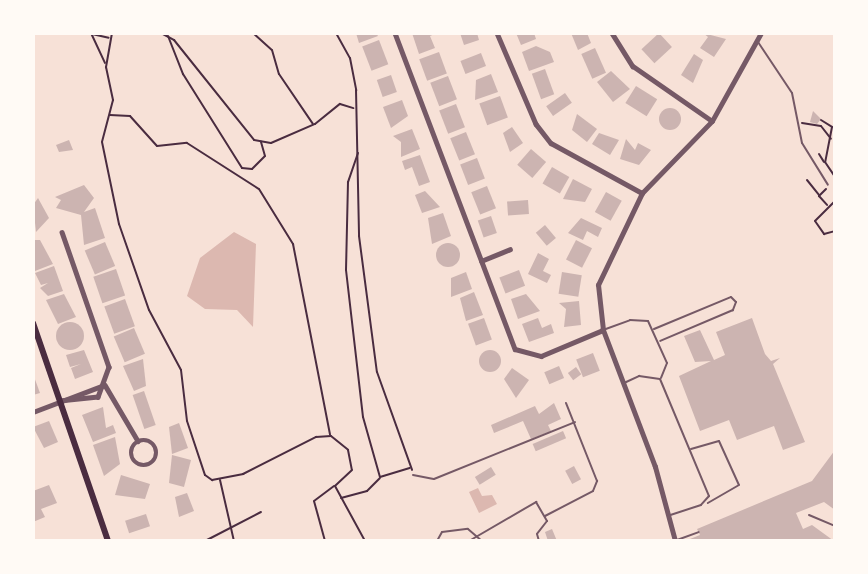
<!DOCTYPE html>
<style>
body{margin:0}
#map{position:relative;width:868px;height:574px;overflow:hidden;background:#f7e1d7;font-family:"Crimson Pro",serif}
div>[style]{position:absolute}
.water>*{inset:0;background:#dcb8b0}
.building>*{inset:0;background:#ccb4b1;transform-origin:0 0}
.round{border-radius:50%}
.path>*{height:2px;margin:-1px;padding:0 1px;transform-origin:1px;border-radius:1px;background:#4a2c40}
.service>*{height:2px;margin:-1px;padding:0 1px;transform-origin:1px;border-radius:1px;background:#755966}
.minor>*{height:4.5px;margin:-2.25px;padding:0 2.25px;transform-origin:2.25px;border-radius:2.25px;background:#755966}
.minor>.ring{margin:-2.25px;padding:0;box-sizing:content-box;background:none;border:4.5px solid #755966;border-radius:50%}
.secondary>*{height:6px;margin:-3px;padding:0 3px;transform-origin:3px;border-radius:3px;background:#4a2c40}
span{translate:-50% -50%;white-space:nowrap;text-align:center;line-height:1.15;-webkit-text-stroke:6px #fffaf5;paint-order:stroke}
.frame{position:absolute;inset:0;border:35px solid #fffaf5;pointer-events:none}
</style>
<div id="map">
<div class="water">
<i style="clip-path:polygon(234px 232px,256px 244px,253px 327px,237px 310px,205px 309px,187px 296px,200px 258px)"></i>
<i style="clip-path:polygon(478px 488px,482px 496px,492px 495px,497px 504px,479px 513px,469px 492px)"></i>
</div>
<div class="building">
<i style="clip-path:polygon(356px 33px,376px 33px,378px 36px,359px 43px)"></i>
<i style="clip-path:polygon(412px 33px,437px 33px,430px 36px,435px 48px,419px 54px)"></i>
<i style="clip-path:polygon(460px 33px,477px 33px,479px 40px,464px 45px)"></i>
<i style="clip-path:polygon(516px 33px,534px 33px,536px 39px,521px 45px)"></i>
<i style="clip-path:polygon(571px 33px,587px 33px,591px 43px,578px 50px)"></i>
<i style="left:659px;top:33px;width:19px;height:24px;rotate:47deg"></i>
<i style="clip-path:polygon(703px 33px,726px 39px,714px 57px,700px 48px,708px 37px)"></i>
<i style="left:379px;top:40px;width:26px;height:18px;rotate:69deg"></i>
<i style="clip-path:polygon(536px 46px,550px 52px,554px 62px,529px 71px,522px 52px)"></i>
<i style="left:595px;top:48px;width:27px;height:15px;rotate:66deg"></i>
<i style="left:439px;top:52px;width:23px;height:21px;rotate:70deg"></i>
<i style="left:481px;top:53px;width:14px;height:22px;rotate:69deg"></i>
<i style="clip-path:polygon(694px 54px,703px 60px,693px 83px,681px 75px)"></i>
<i style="left:545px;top:69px;width:27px;height:14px;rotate:70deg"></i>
<i style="clip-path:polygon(611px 71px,630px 89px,613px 102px,597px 82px)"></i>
<i style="clip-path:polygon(491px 74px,498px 92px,475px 100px,476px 80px)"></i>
<i style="left:391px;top:75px;width:18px;height:15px;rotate:71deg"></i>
<i style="left:448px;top:76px;width:25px;height:19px;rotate:69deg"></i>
<i style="left:636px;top:86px;width:25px;height:20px;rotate:32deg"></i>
<i style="left:565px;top:93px;width:12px;height:23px;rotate:55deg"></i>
<i style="left:500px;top:96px;width:23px;height:22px;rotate:70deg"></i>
<i style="clip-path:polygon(402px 100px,408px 116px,391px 128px,383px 107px)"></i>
<i style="left:456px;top:104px;width:25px;height:18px;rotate:69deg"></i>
<i class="round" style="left:659px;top:108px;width:22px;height:22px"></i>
<i style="clip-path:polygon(813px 111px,821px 119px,817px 124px,810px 122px)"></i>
<i style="clip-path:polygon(577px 114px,597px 129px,587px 142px,572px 130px)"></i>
<i style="clip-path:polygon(512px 127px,523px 143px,510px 152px,503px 133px)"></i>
<i style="clip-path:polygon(412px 129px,420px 149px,401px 157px,401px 142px,393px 136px)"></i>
<i style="left:466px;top:132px;width:24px;height:17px;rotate:68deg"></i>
<i style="clip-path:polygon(599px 133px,619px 140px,610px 155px,592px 144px)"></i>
<i style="clip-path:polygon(626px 139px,635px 150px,638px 143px,651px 150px,639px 165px,620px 159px)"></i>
<i style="clip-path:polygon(69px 140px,73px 150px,59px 152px,56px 145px)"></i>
<i style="left:531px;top:149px;width:20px;height:21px;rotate:41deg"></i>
<i style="clip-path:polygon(420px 155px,430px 182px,419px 186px,412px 167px,405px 170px,402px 161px)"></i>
<i style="left:477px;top:158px;width:22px;height:18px;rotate:69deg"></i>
<i style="left:552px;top:167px;width:20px;height:19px;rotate:30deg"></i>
<i style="clip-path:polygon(573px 179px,592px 189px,585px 202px,563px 199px)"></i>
<i style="clip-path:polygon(84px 185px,94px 198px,84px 212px,95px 208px,105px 238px,84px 245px,81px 215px,56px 208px,61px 200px,55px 197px)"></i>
<i style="left:487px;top:186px;width:24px;height:17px;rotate:68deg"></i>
<i style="clip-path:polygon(425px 191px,440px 207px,422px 213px,415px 195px)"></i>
<i style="left:606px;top:192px;width:18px;height:23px;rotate:29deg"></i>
<i style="clip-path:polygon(38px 198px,49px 218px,36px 232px,33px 205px)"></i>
<i style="left:528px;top:200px;width:14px;height:21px;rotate:86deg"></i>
<i style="clip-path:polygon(443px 213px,451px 236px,432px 244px,428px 218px)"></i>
<i style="left:491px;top:216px;width:18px;height:14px;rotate:71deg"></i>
<i style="clip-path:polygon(581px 218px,602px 228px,598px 237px,587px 231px,583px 240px,568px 233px)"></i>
<i style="left:545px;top:225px;width:17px;height:12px;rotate:50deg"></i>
<i style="clip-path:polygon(33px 240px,40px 240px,53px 264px,35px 271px)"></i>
<i style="left:576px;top:240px;width:18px;height:22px;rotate:27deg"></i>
<i style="left:105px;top:242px;width:26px;height:22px;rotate:67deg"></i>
<i class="round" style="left:436px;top:243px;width:24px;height:24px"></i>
<i style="clip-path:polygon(538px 253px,549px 259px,543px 271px,551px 275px,547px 283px,528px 274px)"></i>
<i style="clip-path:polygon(54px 266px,63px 291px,48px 296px,40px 288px,48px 283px,41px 285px,35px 273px)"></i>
<i style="left:116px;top:269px;width:28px;height:24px;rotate:71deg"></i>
<i style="left:519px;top:270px;width:17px;height:21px;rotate:69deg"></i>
<i style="clip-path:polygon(466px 272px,472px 289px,451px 297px,451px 278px)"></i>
<i style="left:562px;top:272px;width:20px;height:22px;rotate:9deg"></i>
<i style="clip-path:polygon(474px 292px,483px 315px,466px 321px,460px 298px)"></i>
<i style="clip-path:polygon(64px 294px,76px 317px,58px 324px,46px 300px)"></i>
<i style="clip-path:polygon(526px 294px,540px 311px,518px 319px,511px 299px)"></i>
<i style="left:125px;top:299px;width:29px;height:22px;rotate:70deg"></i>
<i style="clip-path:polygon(579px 301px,581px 325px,564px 327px,566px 309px,559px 303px)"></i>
<i style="left:484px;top:318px;width:23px;height:17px;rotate:70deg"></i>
<i style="clip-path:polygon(538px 318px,542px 328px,551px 324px,554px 333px,529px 342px,522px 324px)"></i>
<i style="clip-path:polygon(752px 318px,765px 354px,771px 361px,780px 358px,773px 364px,805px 442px,783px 450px,774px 426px,737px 440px,729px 420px,700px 431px,679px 376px,711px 361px,695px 362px,684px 336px,700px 330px,714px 360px,725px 355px,716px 332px)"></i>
<i class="round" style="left:56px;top:322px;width:28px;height:28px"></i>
<i style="left:134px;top:328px;width:28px;height:22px;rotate:67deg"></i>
<i style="clip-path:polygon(84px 350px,93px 372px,75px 379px,71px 368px,81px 364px,70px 367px,66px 355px)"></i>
<i class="round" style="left:479px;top:350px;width:22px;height:22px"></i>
<i style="left:593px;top:353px;width:19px;height:18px;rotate:69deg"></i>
<i style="clip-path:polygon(143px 359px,146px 386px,134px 391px,123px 366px)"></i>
<i style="left:559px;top:366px;width:13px;height:16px;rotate:67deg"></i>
<i style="left:576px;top:367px;width:9px;height:10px;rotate:54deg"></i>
<i style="clip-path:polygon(512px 368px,529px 380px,516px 398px,504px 379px)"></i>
<i style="clip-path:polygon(33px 374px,40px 393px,33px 395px)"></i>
<i style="left:144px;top:391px;width:36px;height:12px;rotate:71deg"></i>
<i style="clip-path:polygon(554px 403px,561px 419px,548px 425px,551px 431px,531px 439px,523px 421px,494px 433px,491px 425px,535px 406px,539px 414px)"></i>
<i style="clip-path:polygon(103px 407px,106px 428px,113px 425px,116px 433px,93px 442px,82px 415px)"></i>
<i style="clip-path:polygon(49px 421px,58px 442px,44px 448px,33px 427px)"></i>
<i style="clip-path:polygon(179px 423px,188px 448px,172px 454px,169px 427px)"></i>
<i style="left:563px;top:431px;width:8px;height:33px;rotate:67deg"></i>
<i style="clip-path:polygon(115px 437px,120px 464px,104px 476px,93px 445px)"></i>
<i style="clip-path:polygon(835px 450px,835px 510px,824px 502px,796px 513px,803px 529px,812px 525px,834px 541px,685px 541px,700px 535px,697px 529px,812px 481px)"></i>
<i style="clip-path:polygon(172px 455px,191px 460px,184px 487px,169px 483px)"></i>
<i style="left:574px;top:466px;width:15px;height:10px;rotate:62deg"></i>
<i style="left:491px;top:467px;width:9px;height:19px;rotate:58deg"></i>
<i style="clip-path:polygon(121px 475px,150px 484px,145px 499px,115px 495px)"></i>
<i style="clip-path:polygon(49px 485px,57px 503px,41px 509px,45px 517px,33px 522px,33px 491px)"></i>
<i style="clip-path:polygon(187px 493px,194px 511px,179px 517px,175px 497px)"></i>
<i style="left:146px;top:514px;width:13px;height:22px;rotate:72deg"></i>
<i style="clip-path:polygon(552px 529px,557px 541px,548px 541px,545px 532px)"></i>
</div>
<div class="path">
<i style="left:91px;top:33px;width:33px;rotate:65deg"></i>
<i style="left:112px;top:33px;width:35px;rotate:100deg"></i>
<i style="left:106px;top:67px;width:34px;rotate:78deg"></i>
<i style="left:113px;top:100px;width:43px;rotate:104.7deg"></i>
<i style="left:102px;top:142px;width:84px;rotate:78.3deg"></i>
<i style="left:119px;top:224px;width:91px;rotate:70.8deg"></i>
<i style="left:149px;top:310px;width:68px;rotate:61.9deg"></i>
<i style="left:181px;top:370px;width:51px;rotate:83.3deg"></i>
<i style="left:187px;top:421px;width:57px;rotate:71.6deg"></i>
<i style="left:205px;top:475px;width:9px;rotate:36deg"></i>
<i style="left:212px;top:480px;width:32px;rotate:-11deg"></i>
<i style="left:243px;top:474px;width:82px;rotate:-26.9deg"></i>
<i style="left:316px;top:437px;width:15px;rotate:-4deg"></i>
<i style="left:331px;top:436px;width:22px;rotate:39deg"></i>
<i style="left:348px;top:450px;width:20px;rotate:79deg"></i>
<i style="left:352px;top:470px;width:23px;rotate:137deg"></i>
<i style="left:335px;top:486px;width:63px;rotate:61.4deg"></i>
<i style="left:161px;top:33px;width:15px;rotate:28deg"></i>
<i style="left:174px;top:40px;width:128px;rotate:51.3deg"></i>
<i style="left:254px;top:140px;width:17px;rotate:10deg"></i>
<i style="left:271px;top:143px;width:48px;rotate:-23.4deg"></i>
<i style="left:315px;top:124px;width:32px;rotate:-39deg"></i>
<i style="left:340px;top:104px;width:14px;rotate:17deg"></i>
<i style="left:253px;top:33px;width:25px;rotate:42deg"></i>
<i style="left:272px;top:50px;width:25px;rotate:74deg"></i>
<i style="left:279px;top:74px;width:60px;rotate:55.8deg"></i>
<i style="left:336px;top:33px;width:29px;rotate:61deg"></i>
<i style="left:350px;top:58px;width:33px;rotate:79deg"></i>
<i style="left:356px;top:90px;width:146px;rotate:88.8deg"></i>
<i style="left:359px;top:236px;width:137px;rotate:82.5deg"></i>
<i style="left:377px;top:372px;width:104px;rotate:70.3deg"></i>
<i style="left:92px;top:34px;width:17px;rotate:13deg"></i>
<i style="left:168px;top:36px;width:41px;rotate:68.5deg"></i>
<i style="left:183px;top:74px;width:111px;rotate:57.9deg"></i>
<i style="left:242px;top:168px;width:10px;rotate:6deg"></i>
<i style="left:252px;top:169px;width:18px;rotate:-45deg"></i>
<i style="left:265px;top:156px;width:15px;rotate:-106deg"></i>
<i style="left:110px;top:115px;width:20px;rotate:3deg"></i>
<i style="left:130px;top:116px;width:40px;rotate:48deg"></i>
<i style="left:157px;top:146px;width:30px;rotate:-6deg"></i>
<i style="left:187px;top:143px;width:85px;rotate:32.6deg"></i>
<i style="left:259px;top:189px;width:65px;rotate:58.3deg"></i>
<i style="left:293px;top:244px;width:194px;rotate:79deg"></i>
<i style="left:821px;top:120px;width:13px;rotate:32deg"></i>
<i style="left:832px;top:127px;width:36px;rotate:101deg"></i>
<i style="left:825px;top:162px;width:18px;rotate:56deg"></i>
<i style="left:802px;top:123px;width:19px;rotate:9deg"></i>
<i style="left:821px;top:126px;width:16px;rotate:52deg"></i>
<i style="left:358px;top:153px;width:31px;rotate:109deg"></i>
<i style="left:348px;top:182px;width:88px;rotate:91.3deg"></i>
<i style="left:346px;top:270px;width:148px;rotate:83.4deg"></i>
<i style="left:363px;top:417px;width:62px;rotate:74.2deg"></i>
<i style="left:380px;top:477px;width:31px;rotate:-17deg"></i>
<i style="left:819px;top:154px;width:9px;rotate:58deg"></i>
<i style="left:807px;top:180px;width:19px;rotate:51deg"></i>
<i style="left:826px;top:189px;width:10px;rotate:135deg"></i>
<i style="left:819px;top:196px;width:12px;rotate:48deg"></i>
<i style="left:835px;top:201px;width:28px;rotate:135deg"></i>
<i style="left:815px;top:221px;width:16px;rotate:55deg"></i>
<i style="left:824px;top:234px;width:11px;rotate:-15deg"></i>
<i style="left:220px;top:480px;width:63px;rotate:77.1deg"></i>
<i style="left:341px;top:498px;width:27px;rotate:-15deg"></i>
<i style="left:367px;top:491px;width:18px;rotate:-45deg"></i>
<i style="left:205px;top:541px;width:63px;rotate:-27.4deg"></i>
<i style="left:325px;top:541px;width:41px;rotate:-105.4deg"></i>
<i style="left:314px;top:501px;width:25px;rotate:-37deg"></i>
</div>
<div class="service">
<i style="left:758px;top:42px;width:61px;rotate:56.3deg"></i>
<i style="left:792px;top:93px;width:51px;rotate:78.7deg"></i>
<i style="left:802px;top:143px;width:49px;rotate:58.2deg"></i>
<i style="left:654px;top:329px;width:83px;rotate:-22.6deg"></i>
<i style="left:731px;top:297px;width:7px;rotate:45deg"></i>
<i style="left:736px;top:302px;width:9px;rotate:111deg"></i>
<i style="left:733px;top:310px;width:79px;rotate:157deg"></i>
<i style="left:603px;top:330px;width:29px;rotate:-20deg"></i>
<i style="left:630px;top:320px;width:18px;rotate:3deg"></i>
<i style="left:648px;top:321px;width:46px;rotate:65.7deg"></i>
<i style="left:667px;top:363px;width:16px;rotate:112deg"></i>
<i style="left:624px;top:383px;width:17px;rotate:-25deg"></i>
<i style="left:639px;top:376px;width:21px;rotate:8deg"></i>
<i style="left:660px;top:379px;width:127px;rotate:67.3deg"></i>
<i style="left:709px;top:496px;width:12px;rotate:132deg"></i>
<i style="left:701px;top:505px;width:33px;rotate:162deg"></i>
<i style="left:691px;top:449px;width:29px;rotate:-16deg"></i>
<i style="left:719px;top:441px;width:48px;rotate:65.6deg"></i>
<i style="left:739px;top:485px;width:36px;rotate:150deg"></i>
<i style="left:413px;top:475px;width:21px;rotate:11deg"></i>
<i style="left:434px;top:479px;width:152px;rotate:-22deg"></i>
<i style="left:809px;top:515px;width:28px;rotate:23deg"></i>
<i style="left:545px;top:516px;width:54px;rotate:-27.5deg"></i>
<i style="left:593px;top:491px;width:11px;rotate:-68deg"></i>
<i style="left:597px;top:481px;width:84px;rotate:-111.7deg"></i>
<i style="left:677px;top:540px;width:23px;rotate:-20deg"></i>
<i style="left:437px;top:541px;width:10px;rotate:-61deg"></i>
<i style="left:442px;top:532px;width:26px;rotate:-7deg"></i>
<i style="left:468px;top:529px;width:18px;rotate:41deg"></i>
<i style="left:469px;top:541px;width:78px;rotate:-30.2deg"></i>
<i style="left:536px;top:502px;width:22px;rotate:60deg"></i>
<i style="left:547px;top:521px;width:16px;rotate:128deg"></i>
<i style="left:537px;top:534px;width:7px;rotate:74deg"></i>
</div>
<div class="minor">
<i style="left:395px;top:33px;width:338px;rotate:69.2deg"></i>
<i style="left:515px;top:349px;width:27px;rotate:15deg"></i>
<i style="left:541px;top:356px;width:67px;rotate:-22.8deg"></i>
<i style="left:497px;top:33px;width:99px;rotate:66.8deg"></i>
<i style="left:536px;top:124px;width:24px;rotate:52deg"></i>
<i style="left:551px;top:143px;width:104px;rotate:28.8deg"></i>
<i style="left:612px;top:33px;width:39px;rotate:58deg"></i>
<i style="left:633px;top:66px;width:96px;rotate:34.8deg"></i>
<i style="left:62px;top:232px;width:143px;rotate:70.8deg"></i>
<i style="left:109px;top:367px;width:32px;rotate:110deg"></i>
<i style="left:98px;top:397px;width:36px;rotate:174deg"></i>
<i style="left:481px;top:261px;width:31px;rotate:-22deg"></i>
<i style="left:105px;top:385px;width:65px;rotate:59.5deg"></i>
<i style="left:33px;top:412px;width:76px;rotate:-20.8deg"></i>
<i class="ring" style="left:131px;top:440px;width:21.5px;height:21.5px"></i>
<i style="left:675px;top:541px;width:77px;rotate:-105.1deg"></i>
<i style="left:655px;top:467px;width:147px;rotate:-110.8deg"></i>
<i style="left:603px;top:330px;width:45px;rotate:-96.3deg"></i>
<i style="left:598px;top:285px;width:102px;rotate:-64.4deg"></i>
<i style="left:642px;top:193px;width:100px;rotate:-45.8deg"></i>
<i style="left:712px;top:121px;width:101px;rotate:-60.9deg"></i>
</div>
<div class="secondary">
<i style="left:33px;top:323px;width:231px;rotate:71deg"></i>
</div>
<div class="frame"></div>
</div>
